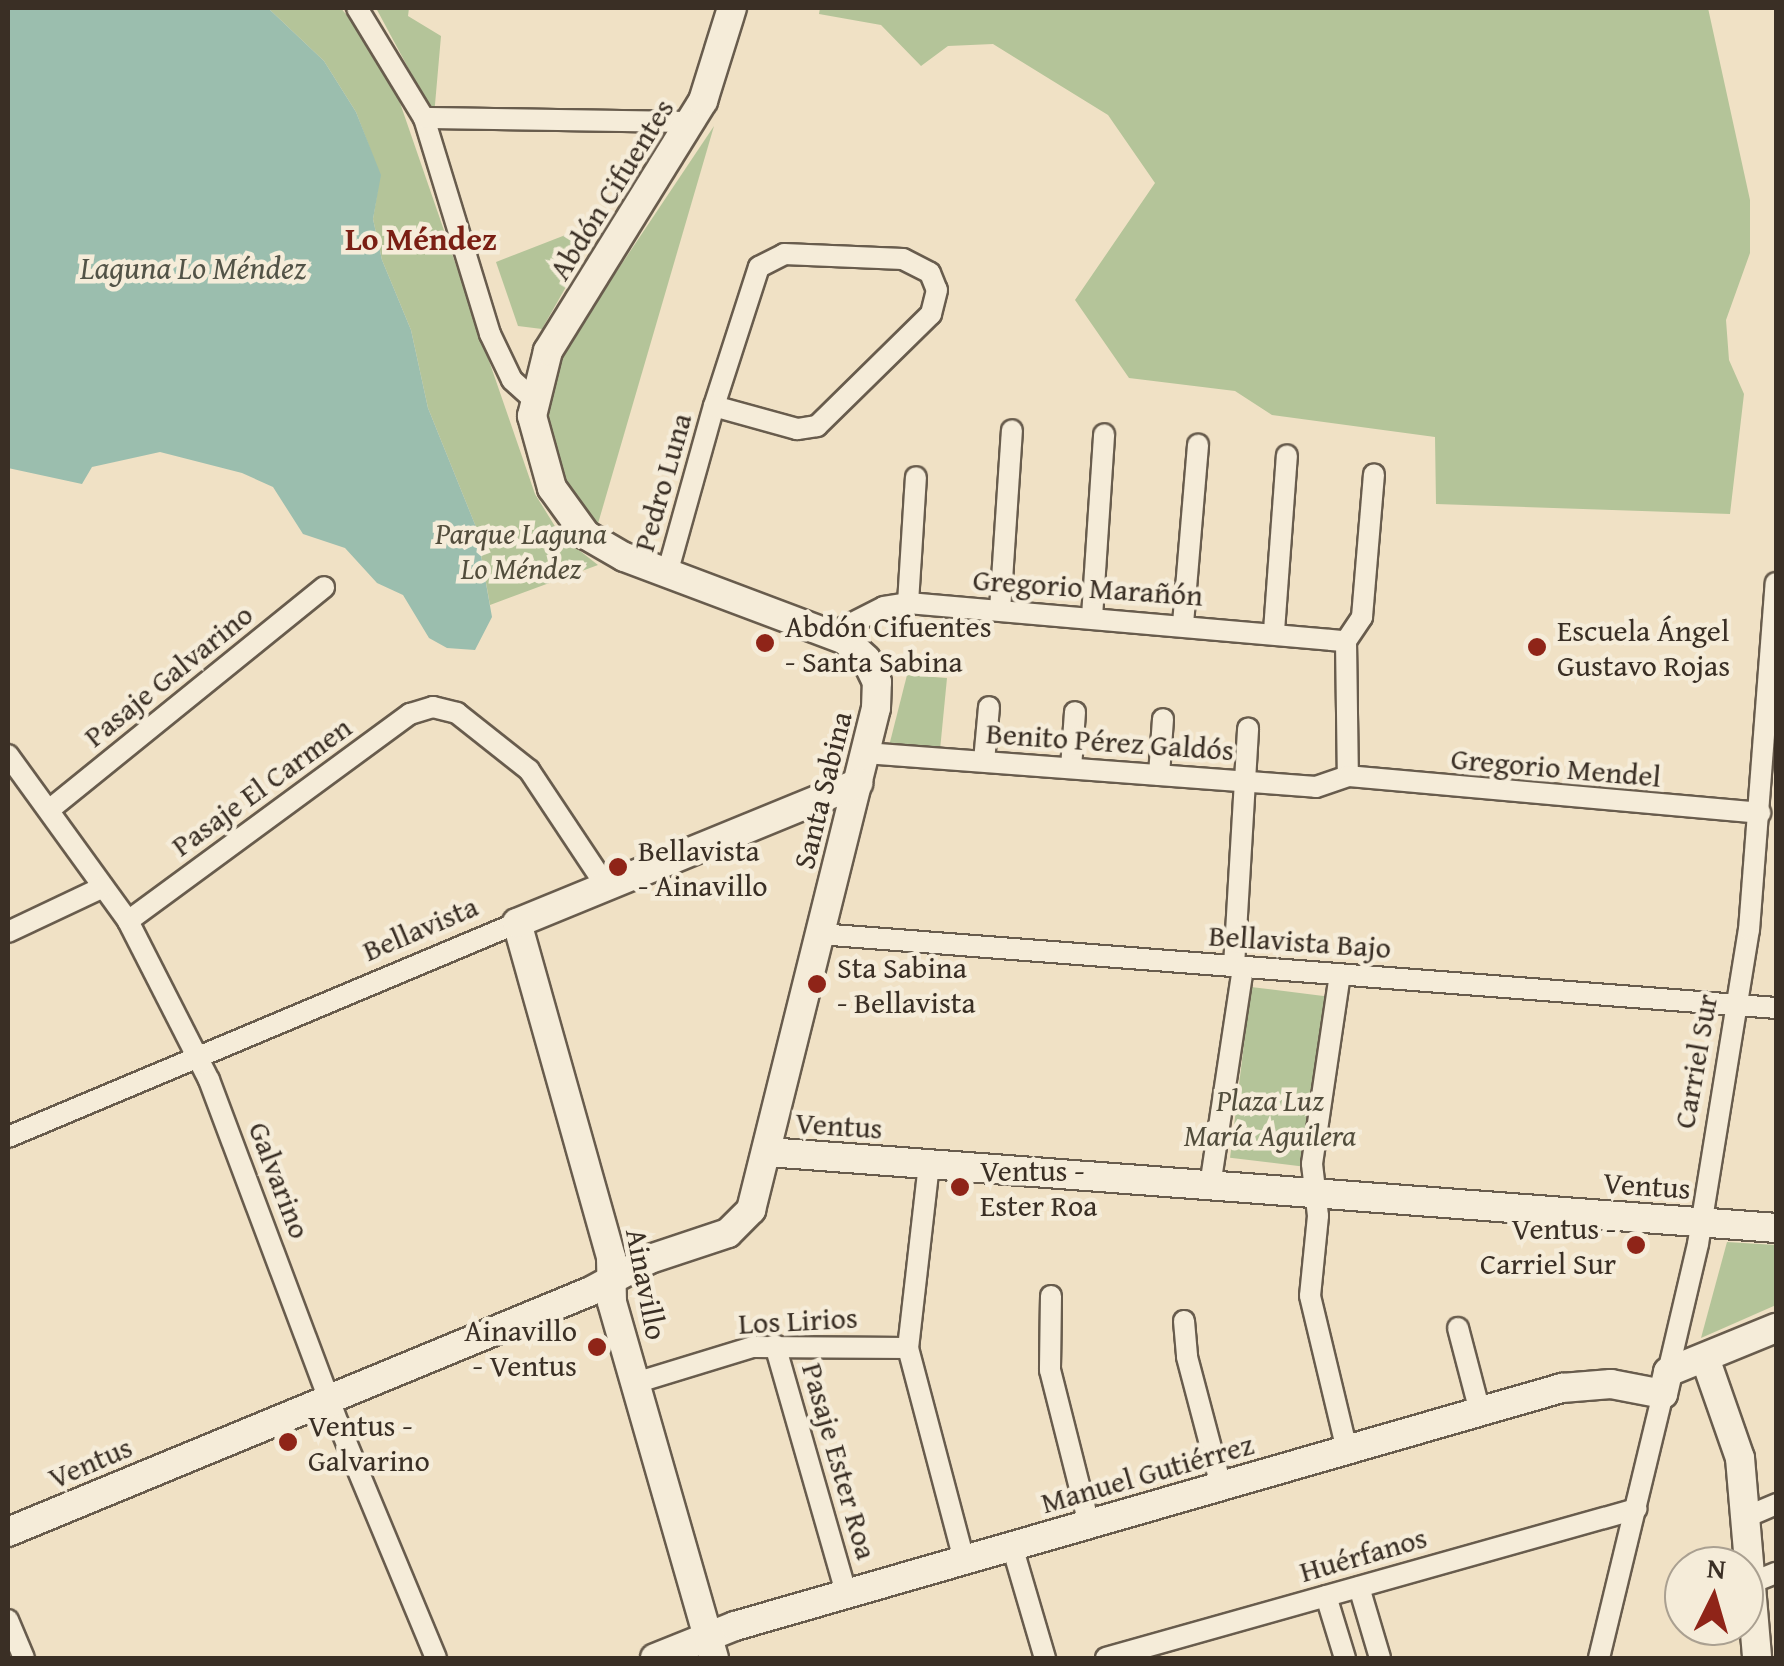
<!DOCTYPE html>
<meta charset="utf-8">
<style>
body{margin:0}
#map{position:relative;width:1784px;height:1666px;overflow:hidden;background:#f0e1c5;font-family:"Gentium Book Plus",serif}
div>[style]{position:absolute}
.green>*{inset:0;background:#b4c499;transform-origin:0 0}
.water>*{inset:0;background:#9bbeae}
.roads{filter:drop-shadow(2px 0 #685c4d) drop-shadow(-2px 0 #685c4d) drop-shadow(0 2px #685c4d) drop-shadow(0 -2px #685c4d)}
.street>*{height:20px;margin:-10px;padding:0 10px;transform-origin:10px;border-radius:10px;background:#f5ecd9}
.secondary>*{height:28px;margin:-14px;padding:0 14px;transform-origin:14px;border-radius:14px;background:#f5ecd9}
.dots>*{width:28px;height:28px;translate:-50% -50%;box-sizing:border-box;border:5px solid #f5ecd9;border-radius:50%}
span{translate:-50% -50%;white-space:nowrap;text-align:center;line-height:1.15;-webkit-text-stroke:9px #f5ecd9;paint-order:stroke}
.street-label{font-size:30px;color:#3a2f25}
.park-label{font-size:30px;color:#524d3c;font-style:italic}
.poi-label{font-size:30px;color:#3a2f25}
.left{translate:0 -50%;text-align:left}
.right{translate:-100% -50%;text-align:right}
.neighbourhood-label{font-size:32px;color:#7a1f14;font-weight:700}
.water-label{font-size:32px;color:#525347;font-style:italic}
.frame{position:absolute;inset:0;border:10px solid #3a2f25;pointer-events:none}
.north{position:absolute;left:1664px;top:1546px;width:100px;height:100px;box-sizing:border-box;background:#f5ecd9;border:2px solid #aaa091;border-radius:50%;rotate:5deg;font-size:28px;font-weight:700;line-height:40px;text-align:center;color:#3a2f25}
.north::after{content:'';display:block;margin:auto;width:35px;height:45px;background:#8f2418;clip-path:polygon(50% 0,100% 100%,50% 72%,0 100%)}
</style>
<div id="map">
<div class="green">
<i style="clip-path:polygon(268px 8px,341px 8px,389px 71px,535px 494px,561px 536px,598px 565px,490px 605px,476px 527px,428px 408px,411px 330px,382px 260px,373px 219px,380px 175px,356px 112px,324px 61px)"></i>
<i style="clip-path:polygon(376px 8px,409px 8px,408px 16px,441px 36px,434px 116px)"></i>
<i style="clip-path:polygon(820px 8px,1708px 8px,1750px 200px,1750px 253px,1726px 320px,1729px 360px,1744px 394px,1730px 514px,1436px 504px,1435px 437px,1272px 415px,1235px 391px,1129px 378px,1075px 300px,1155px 183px,1108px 115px,993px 44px,948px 46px,921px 66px,881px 25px,819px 14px)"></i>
<i style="clip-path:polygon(714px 126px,597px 527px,576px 503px,554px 454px,546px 395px,556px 362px)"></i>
<i style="clip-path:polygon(604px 220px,542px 329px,518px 326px,496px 262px)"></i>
<i style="clip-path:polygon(907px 675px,947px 678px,940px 750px,889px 746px)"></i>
<i style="left:1251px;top:987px;width:77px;height:172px;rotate:7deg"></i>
<i style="clip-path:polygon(1727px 1242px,1776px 1245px,1776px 1305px,1701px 1338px)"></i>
</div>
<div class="water">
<i style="clip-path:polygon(8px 8px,268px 8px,324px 61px,356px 112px,381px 175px,373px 219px,382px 260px,411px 330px,428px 408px,476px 527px,492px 617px,475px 650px,447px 648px,429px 638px,403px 595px,377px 583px,345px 548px,303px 534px,273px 487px,242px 473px,160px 452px,92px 467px,82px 484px,8px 468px)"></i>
</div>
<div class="roads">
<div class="street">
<i style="left:357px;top:8px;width:129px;rotate:58.7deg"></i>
<i style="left:424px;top:118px;width:226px;rotate:73deg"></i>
<i style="left:490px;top:334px;width:51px;rotate:64.4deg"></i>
<i style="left:512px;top:380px;width:28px;rotate:42deg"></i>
<i style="left:424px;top:118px;width:268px;rotate:0.9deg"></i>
<i style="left:667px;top:574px;width:174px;rotate:-74.4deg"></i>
<i style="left:714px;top:406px;width:146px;rotate:-72.1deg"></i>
<i style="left:759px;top:267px;width:28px;rotate:-27deg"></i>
<i style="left:784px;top:254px;width:119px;rotate:2.4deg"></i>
<i style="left:903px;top:259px;width:30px;rotate:27deg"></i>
<i style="left:930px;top:273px;width:18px;rotate:68deg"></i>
<i style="left:937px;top:290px;width:25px;rotate:104deg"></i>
<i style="left:931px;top:314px;width:160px;rotate:135.5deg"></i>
<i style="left:817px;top:426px;width:20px;rotate:171deg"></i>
<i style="left:797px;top:429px;width:86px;rotate:-164.5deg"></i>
<i style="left:908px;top:603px;width:126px;rotate:-86.4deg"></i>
<i style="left:1000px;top:610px;width:180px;rotate:-86.2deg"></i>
<i style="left:1092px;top:617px;width:183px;rotate:-86.2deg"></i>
<i style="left:1183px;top:624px;width:180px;rotate:-85.2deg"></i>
<i style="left:1274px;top:631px;width:176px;rotate:-85.8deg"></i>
<i style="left:831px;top:634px;width:59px;rotate:-27deg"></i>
<i style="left:884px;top:607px;width:24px;rotate:-9deg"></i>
<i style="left:908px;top:603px;width:440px;rotate:5deg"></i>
<i style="left:1346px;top:641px;width:29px;rotate:-56deg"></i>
<i style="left:1362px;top:617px;width:143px;rotate:-85.2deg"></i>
<i style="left:1346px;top:641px;width:135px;rotate:89.2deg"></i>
<i style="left:865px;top:753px;width:452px;rotate:4.3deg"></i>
<i style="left:1316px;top:787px;width:34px;rotate:-19deg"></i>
<i style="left:8px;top:755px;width:205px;rotate:54.1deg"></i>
<i style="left:128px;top:921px;width:178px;rotate:63deg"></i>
<i style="left:209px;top:1080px;width:369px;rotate:69.4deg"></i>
<i style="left:339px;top:1425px;width:252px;rotate:67.4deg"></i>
<i style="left:984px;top:761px;width:54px;rotate:-84.7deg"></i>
<i style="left:1071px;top:768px;width:56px;rotate:-85.9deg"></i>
<i style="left:1159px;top:775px;width:56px;rotate:-85.9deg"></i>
<i style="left:1348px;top:776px;width:414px;rotate:5.1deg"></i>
<i style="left:49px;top:810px;width:354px;rotate:-39deg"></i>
<i style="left:128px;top:921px;width:350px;rotate:-36.3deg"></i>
<i style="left:410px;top:714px;width:24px;rotate:-17deg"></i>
<i style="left:433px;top:707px;width:25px;rotate:14deg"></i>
<i style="left:457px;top:713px;width:92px;rotate:38.4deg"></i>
<i style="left:529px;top:770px;width:139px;rotate:56.4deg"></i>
<i style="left:8px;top:932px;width:105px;rotate:-25.3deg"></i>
<i style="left:819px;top:934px;width:960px;rotate:4.42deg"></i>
<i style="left:1234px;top:966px;width:238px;rotate:-86.6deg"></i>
<i style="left:1340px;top:974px;width:192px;rotate:98.4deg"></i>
<i style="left:1312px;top:1164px;width:52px;rotate:83.4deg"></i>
<i style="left:1318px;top:1216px;width:80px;rotate:95.7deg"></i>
<i style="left:1310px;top:1296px;width:158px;rotate:76.5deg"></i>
<i style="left:8px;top:1137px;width:552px;rotate:-22.8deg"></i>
<i style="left:929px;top:1164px;width:185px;rotate:96.5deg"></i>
<i style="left:908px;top:1348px;width:219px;rotate:75.2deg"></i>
<i style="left:1210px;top:1186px;width:221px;rotate:-81.4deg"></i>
<i style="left:1051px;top:1296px;width:74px;rotate:90.8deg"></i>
<i style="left:1050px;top:1370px;width:159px;rotate:75.8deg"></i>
<i style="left:1184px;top:1321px;width:36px;rotate:85deg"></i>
<i style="left:1187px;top:1357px;width:133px;rotate:75.2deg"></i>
<i style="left:1458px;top:1328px;width:87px;rotate:75.3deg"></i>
<i style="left:775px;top:1345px;width:258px;rotate:74deg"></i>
<i style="left:1668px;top:1372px;width:131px;rotate:-76.8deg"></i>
<i style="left:1698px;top:1244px;width:318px;rotate:-80.8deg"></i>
<i style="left:1749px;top:930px;width:348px;rotate:-85.6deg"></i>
<i style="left:635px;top:1383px;width:123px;rotate:-17deg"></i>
<i style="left:753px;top:1347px;width:155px;rotate:0.4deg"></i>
<i style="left:1746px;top:1517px;width:33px;rotate:-23deg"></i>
<i style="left:1012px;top:1546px;width:117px;rotate:73.6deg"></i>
<i style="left:1751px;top:1583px;width:27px;rotate:-22deg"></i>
<i style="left:1359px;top:1587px;width:74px;rotate:73.5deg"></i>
<i style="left:1326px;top:1596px;width:65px;rotate:73deg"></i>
<i style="left:8px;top:1620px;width:41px;rotate:67.2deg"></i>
<i style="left:1106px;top:1658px;width:551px;rotate:-15.7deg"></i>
<i style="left:1599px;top:1658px;width:272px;rotate:-76.4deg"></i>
</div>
<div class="secondary">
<i style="left:768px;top:1152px;width:1011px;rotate:4.31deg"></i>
<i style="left:1705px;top:1358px;width:106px;rotate:70.7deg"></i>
<i style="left:1740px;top:1458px;width:201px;rotate:85.1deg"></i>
<i style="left:8px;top:1532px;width:631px;rotate:-22.46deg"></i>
<i style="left:591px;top:1291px;width:67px;rotate:-28.5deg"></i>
<i style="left:650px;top:1259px;width:82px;rotate:-18.4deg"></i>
<i style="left:728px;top:1233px;width:33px;rotate:-45deg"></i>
<i style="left:751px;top:1210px;width:517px;rotate:-76.02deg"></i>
<i style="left:876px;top:708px;width:26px;rotate:-88deg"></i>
<i style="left:877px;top:682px;width:25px;rotate:-116deg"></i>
<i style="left:866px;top:659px;width:28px;rotate:-138deg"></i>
<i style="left:845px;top:640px;width:236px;rotate:-159.4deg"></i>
<i style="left:624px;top:557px;width:44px;rotate:-149.9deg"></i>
<i style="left:586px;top:535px;width:58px;rotate:-125.9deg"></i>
<i style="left:552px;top:488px;width:75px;rotate:-105.5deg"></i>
<i style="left:532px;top:416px;width:67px;rotate:-76.2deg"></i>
<i style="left:548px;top:351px;width:294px;rotate:-58.2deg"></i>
<i style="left:703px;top:101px;width:97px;rotate:-72.7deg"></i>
<i style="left:655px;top:1658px;width:86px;rotate:-21.8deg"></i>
<i style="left:735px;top:1626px;width:861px;rotate:-16.06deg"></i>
<i style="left:1562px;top:1388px;width:49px;rotate:-4.7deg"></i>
<i style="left:1611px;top:1384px;width:53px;rotate:10.9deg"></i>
<i style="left:1663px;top:1394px;width:23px;rotate:-77deg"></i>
<i style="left:1668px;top:1372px;width:117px;rotate:-22.2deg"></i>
<i style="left:714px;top:1658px;width:370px;rotate:-106deg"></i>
<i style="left:612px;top:1302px;width:45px;rotate:-91.3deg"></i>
<i style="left:611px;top:1257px;width:347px;rotate:-105.7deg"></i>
<i style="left:517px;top:923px;width:369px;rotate:-22.3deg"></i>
</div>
</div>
<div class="dots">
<i style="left:765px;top:643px;background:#8f2418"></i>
<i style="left:1537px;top:647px;background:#8f2418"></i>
<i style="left:618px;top:867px;background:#8f2418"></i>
<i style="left:817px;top:984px;background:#8f2418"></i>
<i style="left:960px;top:1187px;background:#8f2418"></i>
<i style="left:1636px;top:1245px;background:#8f2418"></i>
<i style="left:597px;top:1347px;background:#8f2418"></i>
<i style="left:288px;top:1442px;background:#8f2418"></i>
</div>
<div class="street-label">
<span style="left:611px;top:189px;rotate:-58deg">Abdón Cifuentes</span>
<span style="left:662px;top:482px;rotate:-74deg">Pedro Luna</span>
<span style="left:1088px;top:587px;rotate:4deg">Gregorio Marañón</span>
<span style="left:168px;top:675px;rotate:-39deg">Pasaje Galvarino</span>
<span style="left:1110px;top:741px;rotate:4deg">Benito Pérez Galdós</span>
<span style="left:1556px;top:767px;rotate:5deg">Gregorio Mendel</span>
<span style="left:261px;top:786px;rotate:-36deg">Pasaje El Carmen</span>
<span style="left:822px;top:790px;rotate:-76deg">Santa Sabina</span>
<span style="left:420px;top:928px;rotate:-23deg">Bellavista</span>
<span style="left:1300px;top:941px;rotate:4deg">Bellavista Bajo</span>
<span style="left:1695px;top:1061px;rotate:-80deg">Carriel Sur</span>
<span style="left:839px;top:1125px;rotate:4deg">Ventus</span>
<span style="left:280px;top:1180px;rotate:69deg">Galvarino</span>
<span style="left:1647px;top:1185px;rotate:4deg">Ventus</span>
<span style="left:647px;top:1284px;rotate:79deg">Ainavillo</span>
<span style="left:798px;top:1320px;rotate:-3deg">Los Lirios</span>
<span style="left:840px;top:1461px;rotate:74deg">Pasaje Ester Roa</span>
<span style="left:90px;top:1462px;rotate:-23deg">Ventus</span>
<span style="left:1147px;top:1473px;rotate:-16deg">Manuel Gutiérrez</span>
<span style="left:1363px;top:1554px;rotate:-16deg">Huérfanos</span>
</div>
<div class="park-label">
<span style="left:521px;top:550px">Parque Laguna<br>Lo Méndez</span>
<span style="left:1270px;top:1117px">Plaza Luz<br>María Aguilera</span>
</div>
<div class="poi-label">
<span class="left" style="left:785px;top:643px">Abdón Cifuentes<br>- Santa Sabina</span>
<span class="left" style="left:1557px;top:647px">Escuela Ángel<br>Gustavo Rojas</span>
<span class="left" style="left:638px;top:867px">Bellavista<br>- Ainavillo</span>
<span class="left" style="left:837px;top:984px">Sta Sabina<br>- Bellavista</span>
<span class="left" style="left:980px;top:1187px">Ventus -<br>Ester Roa</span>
<span class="right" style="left:1616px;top:1245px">Ventus -<br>Carriel Sur</span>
<span class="right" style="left:577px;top:1347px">Ainavillo<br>- Ventus</span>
<span class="left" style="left:308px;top:1442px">Ventus -<br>Galvarino</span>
</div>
<div class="neighbourhood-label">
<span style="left:421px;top:239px">Lo Méndez</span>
</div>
<div class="water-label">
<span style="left:193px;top:268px">Laguna Lo Méndez</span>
</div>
<div class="frame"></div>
<div class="north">N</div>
</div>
